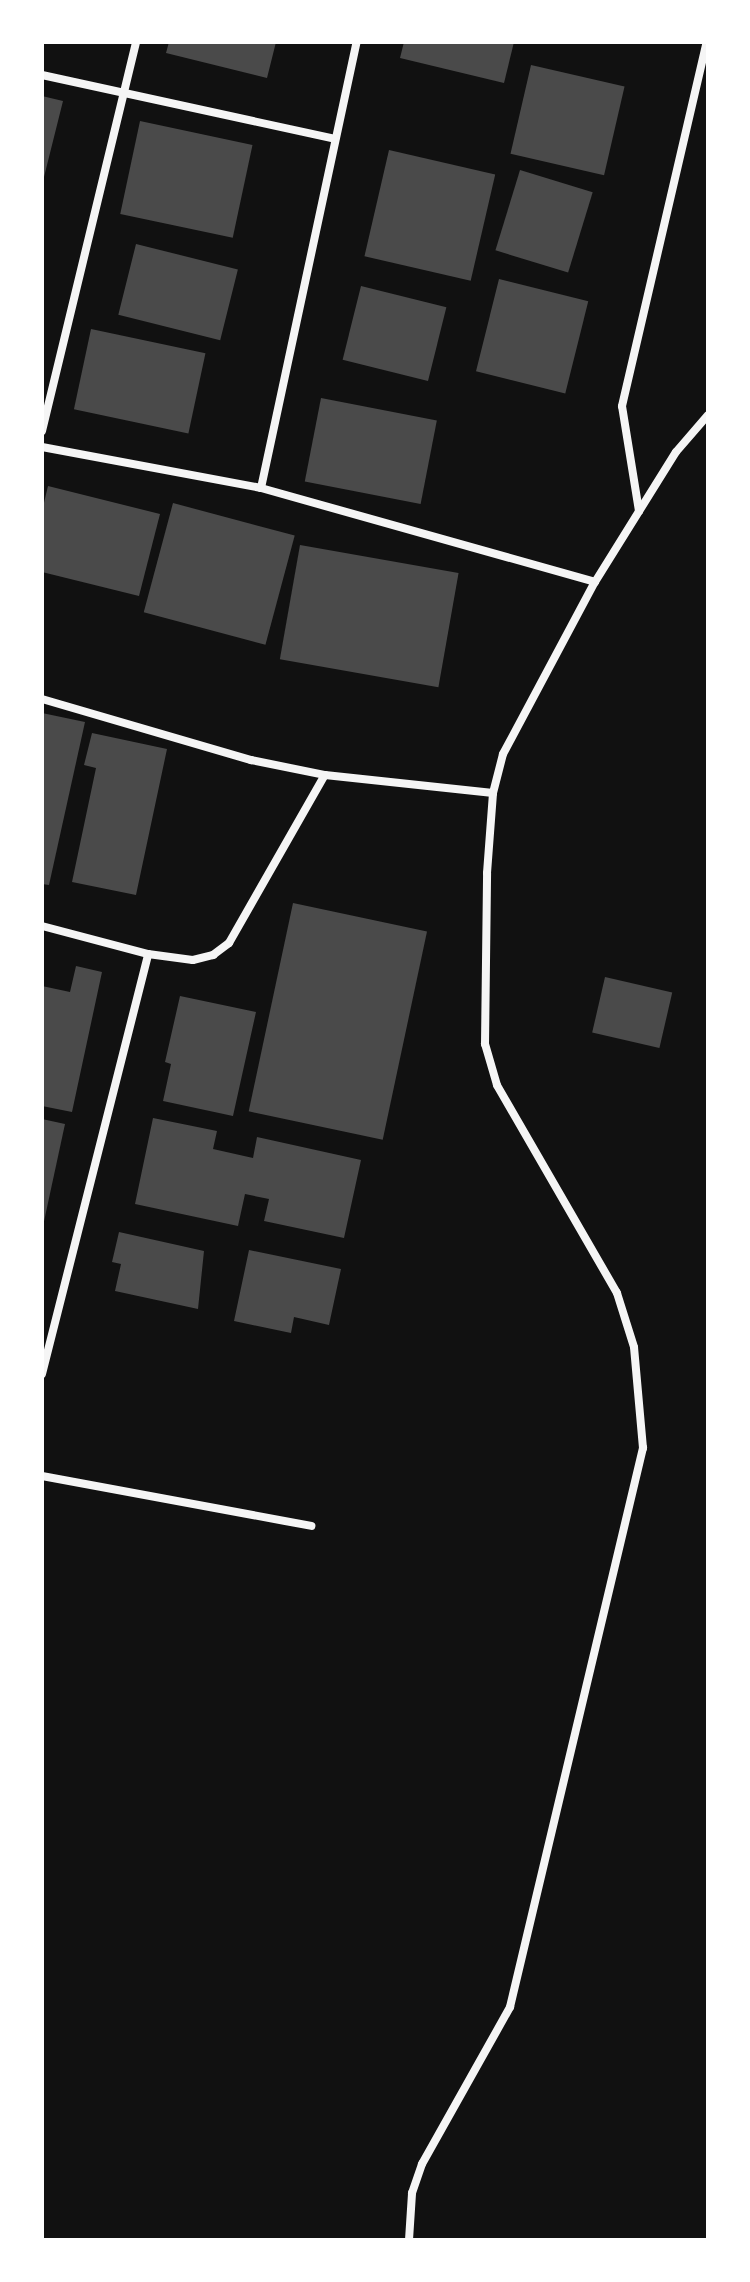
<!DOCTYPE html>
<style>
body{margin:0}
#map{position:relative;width:750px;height:2282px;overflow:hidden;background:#111;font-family:Arial,sans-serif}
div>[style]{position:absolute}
.building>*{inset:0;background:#4a4a4a;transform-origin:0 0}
.minor>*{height:8px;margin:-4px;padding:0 4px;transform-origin:4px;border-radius:4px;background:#f5f5f5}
span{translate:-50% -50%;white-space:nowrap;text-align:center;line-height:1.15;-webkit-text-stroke:8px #fff;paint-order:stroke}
.frame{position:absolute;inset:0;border:44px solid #fff;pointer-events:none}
</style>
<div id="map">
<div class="building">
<i style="clip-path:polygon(169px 42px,276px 42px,267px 78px,166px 53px)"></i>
<i style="clip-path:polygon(404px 42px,514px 42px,504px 83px,400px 58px)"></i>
<i style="left:531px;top:65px;width:96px;height:91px;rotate:13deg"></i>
<i style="clip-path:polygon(42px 96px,63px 101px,43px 181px,42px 180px)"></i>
<i style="left:140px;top:121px;width:115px;height:95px;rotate:12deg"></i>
<i style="left:389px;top:150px;width:109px;height:109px;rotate:13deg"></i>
<i style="left:520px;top:170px;width:76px;height:84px;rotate:17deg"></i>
<i style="left:136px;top:244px;width:105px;height:73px;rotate:14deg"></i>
<i style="left:499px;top:279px;width:92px;height:95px;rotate:14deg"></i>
<i style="left:361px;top:286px;width:88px;height:76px;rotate:14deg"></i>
<i style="left:91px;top:329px;width:117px;height:82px;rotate:12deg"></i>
<i style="left:321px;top:398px;width:118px;height:85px;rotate:11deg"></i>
<i style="clip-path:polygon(48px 486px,160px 514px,139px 596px,42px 572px,42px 511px)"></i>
<i style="left:173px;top:503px;width:126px;height:113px;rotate:15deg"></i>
<i style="left:300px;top:545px;width:161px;height:116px;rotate:10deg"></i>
<i style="clip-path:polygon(42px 713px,85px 722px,49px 885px,42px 884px)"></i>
<i style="clip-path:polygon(92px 733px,167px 749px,136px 895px,72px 882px,96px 768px,84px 765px)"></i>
<i style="left:293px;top:903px;width:137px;height:213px;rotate:12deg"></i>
<i style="clip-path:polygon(76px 966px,102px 972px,72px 1112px,42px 1106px,42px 986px,70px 992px)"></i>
<i style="left:605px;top:977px;width:69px;height:57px;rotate:13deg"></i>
<i style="clip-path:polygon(180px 996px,256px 1012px,233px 1116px,163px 1101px,171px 1064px,165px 1062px)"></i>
<i style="clip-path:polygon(153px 1118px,217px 1131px,213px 1149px,253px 1158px,257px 1137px,361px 1160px,344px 1238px,264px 1221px,269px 1199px,245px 1194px,238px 1226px,135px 1204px)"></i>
<i style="clip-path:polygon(42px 1119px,65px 1124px,43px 1226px,42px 1226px)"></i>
<i style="clip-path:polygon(119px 1232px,204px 1251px,198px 1309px,115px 1291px,121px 1264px,112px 1262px)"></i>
<i style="clip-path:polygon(249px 1250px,341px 1269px,329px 1325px,294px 1317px,291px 1333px,234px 1321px)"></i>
</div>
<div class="minor">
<i style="left:42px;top:75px;width:300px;rotate:12.3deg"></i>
<i style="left:42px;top:431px;width:400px;rotate:-76.4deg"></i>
<i style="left:42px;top:447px;width:223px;rotate:10.6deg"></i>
<i style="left:261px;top:488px;width:347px;rotate:15.7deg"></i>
<i style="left:261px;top:488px;width:456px;rotate:-77.9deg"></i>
<i style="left:639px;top:511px;width:106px;rotate:-99.2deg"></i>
<i style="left:622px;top:406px;width:374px;rotate:-76.9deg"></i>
<i style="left:42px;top:699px;width:218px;rotate:16.3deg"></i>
<i style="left:251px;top:760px;width:76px;rotate:11.5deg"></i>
<i style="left:325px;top:775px;width:169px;rotate:6.1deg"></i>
<i style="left:42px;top:926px;width:110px;rotate:14.8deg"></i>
<i style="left:148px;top:954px;width:45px;rotate:7.6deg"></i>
<i style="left:193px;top:960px;width:21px;rotate:-14deg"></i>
<i style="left:213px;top:955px;width:20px;rotate:-37deg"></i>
<i style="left:229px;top:943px;width:193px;rotate:-60.3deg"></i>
<i style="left:42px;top:1374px;width:433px;rotate:-75.8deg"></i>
<i style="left:42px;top:1476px;width:274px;rotate:10.5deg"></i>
<i style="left:409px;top:2240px;width:47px;rotate:-86.3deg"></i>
<i style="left:412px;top:2193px;width:31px;rotate:-71deg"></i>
<i style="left:422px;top:2164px;width:180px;rotate:-60.7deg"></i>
<i style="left:510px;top:2007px;width:575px;rotate:-76.62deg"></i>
<i style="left:643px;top:1448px;width:101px;rotate:-95.1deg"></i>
<i style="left:634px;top:1347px;width:57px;rotate:-107.5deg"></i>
<i style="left:617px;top:1293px;width:240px;rotate:-120deg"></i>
<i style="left:497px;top:1085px;width:43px;rotate:-106.3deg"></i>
<i style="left:485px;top:1044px;width:171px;rotate:-89.3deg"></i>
<i style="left:487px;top:873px;width:80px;rotate:-85.7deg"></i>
<i style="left:493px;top:793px;width:40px;rotate:-75.6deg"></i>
<i style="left:503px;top:754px;width:195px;rotate:-61.9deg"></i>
<i style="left:595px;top:582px;width:153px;rotate:-58.1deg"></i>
<i style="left:676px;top:452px;width:49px;rotate:-49.1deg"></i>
</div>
<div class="frame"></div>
</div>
